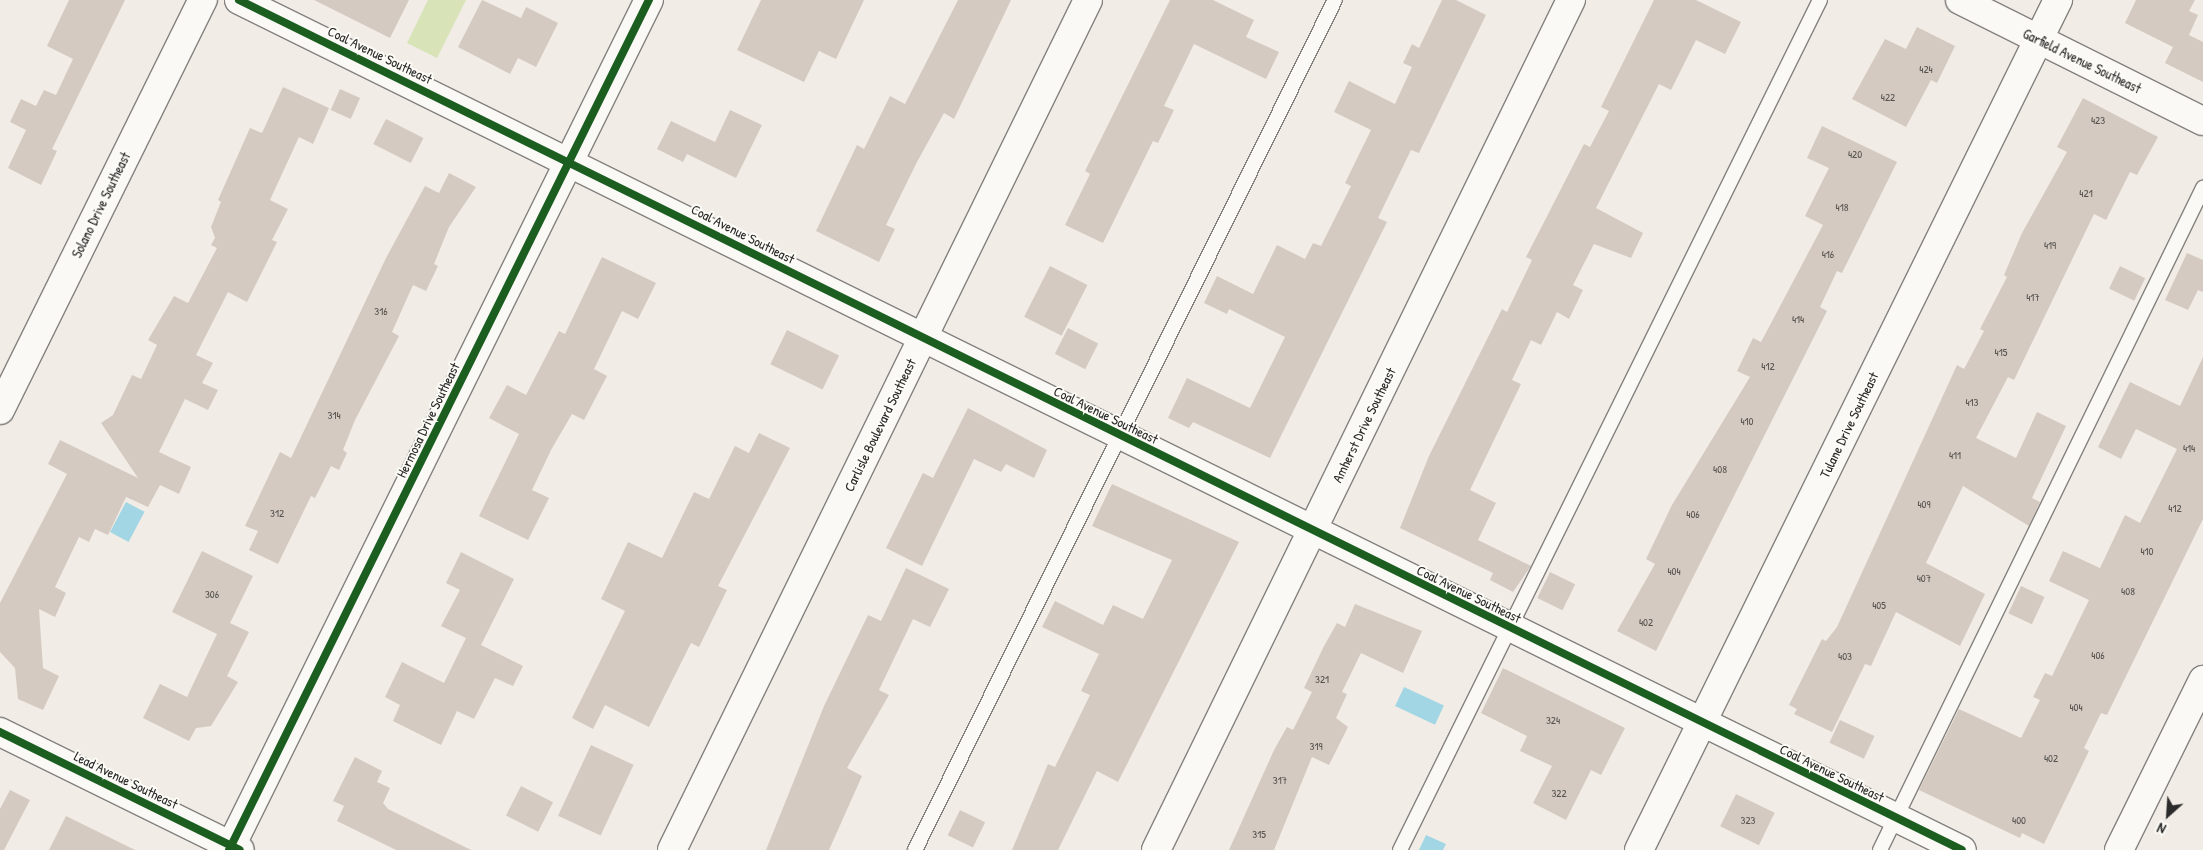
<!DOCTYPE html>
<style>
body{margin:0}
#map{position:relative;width:2203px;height:850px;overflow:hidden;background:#f1ece6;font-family:"Patrick Hand",sans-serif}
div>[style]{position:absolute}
.green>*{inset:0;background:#d8e3b8}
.water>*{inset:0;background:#a3d6e4;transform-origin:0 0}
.building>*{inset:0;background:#d5cac1;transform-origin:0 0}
.roads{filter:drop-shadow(1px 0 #84827f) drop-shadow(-1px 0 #84827f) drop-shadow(0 1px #84827f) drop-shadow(0 -1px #84827f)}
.service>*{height:14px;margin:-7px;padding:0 7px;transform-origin:7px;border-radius:7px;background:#faf9f6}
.minor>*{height:28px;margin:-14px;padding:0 14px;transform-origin:14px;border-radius:14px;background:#faf9f6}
.tertiary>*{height:28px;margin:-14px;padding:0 14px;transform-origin:14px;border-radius:14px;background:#faf9f6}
.secondary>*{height:28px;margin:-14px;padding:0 14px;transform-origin:14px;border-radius:14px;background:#faf9f6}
.cycleway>*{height:8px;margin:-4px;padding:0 4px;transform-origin:4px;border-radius:4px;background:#1b5e20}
span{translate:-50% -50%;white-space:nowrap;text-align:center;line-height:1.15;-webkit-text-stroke:4px #fdfcf7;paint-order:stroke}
.number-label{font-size:11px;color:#565350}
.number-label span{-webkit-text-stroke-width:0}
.street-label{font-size:14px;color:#2b2b2b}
.north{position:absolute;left:2143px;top:790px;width:50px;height:50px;-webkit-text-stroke:4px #fdfcf7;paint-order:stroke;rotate:206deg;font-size:14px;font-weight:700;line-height:20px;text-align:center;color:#2b2b2b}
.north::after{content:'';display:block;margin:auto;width:18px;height:22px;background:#2b2b2b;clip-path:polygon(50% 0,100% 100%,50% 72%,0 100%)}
</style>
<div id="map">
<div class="green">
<i style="clip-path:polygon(428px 0,466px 0,437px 58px,407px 43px)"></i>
</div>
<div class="water">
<i style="left:126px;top:502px;width:21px;height:34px;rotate:28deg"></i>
<i style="left:1404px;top:687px;width:44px;height:21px;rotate:25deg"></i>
<i style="clip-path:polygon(1426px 835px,1446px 844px,1443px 850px,1419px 850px)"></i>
</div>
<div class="building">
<i style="clip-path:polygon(69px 0,125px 0,52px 149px,57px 151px,41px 185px,8px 168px,26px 130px,10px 122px,21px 99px,36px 106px,44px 90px,56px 95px,73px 59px,47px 46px)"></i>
<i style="clip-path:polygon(314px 0,409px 0,390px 38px)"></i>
<i style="clip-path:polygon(482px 0,521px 18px,526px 7px,558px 23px,536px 67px,518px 58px,510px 74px,458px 47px)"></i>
<i style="clip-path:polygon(761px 0,864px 0,836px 59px,819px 51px,804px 82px,737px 50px)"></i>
<i style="clip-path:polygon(958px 0,1011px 0,954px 119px,944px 113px,917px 162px,886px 225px,895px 229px,879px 262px,816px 231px,857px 145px,864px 149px,890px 96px,905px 104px)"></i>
<i style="clip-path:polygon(1170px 0,1213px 0,1254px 20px,1246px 37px,1279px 52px,1266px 79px,1194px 44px,1164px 106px,1174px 110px,1158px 143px,1153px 141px,1103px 243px,1065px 225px,1090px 174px,1085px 171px)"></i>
<i style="clip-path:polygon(1442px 0,1456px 0,1486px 15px,1419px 153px,1411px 150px,1378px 218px,1387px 222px,1270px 458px,1193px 422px,1189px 428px,1168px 418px,1187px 378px,1250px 408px,1285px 337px,1229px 309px,1227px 314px,1204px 303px,1217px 276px,1253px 294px,1277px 245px,1305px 259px,1313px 243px,1321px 246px,1351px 186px,1345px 183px,1371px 130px,1334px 112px,1349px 81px,1395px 104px,1412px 67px,1403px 63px,1412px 44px,1419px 48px)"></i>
<i style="clip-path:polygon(1654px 0,1696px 0,1741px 22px,1725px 54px,1696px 40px,1671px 90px,1659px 84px,1596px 208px,1643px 233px,1631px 258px,1594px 244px,1573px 285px,1583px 290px,1569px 319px,1557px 312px,1541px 345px,1531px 340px,1512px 380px,1521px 384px,1470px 490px,1496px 503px,1478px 540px,1531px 566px,1513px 592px,1490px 580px,1493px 573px,1400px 528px,1429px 456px,1502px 309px,1507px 312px,1532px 260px,1526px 257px,1542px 226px,1584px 144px,1590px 147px,1609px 111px,1601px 107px)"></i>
<i style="clip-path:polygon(2136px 0,2195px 0,2189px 11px,2198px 15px,2189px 35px,2203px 42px,2203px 82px,2165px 63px,2173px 47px,2125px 23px)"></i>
<i style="clip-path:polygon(1917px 27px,1955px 46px,1937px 83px,1931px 80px,1906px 127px,1852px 99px,1885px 39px,1906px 49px)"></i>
<i style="clip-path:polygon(283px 87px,329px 108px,313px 144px,299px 137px,270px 200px,288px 209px,272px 240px,277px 242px,247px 302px,228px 292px,196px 355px,213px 363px,202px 383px,218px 390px,208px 410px,185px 399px,159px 452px,191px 467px,179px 494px,160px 485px,148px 507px,126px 497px,108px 535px,95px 529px,89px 542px,79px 537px,55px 587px,66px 593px,55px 617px,39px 609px,43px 668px,59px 676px,43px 710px,18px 699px,15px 668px,0 652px,0 603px,67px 474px,48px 464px,60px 440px,138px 478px,101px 423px,113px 415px,132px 375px,141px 379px,157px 345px,148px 340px,174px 296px,188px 303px,217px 248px,211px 245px,215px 238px,211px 227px,221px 202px,218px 200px,250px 128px,262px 133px)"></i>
<i style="left:340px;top:89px;width:22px;height:23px;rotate:24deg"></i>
<i style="clip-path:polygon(2083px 98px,2158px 137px,2137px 175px,2130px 172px,2106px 220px,2094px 214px,2014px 380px,2008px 377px,1976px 438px,2016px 458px,2037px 412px,2066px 426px,2032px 498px,2040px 502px,2029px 526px,1963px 486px,1926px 563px,1985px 594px,1960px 646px,1896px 612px,1871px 666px,1865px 664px,1832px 732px,1794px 714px,1797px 709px,1789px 705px,1822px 639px,1826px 641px,1837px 627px,1957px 365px,1964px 369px,1984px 331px,1980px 329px,2007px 277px,2004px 275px,2022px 233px,2067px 152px,2057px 147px)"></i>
<i style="clip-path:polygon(730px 110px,762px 125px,736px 178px,687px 154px,683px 162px,657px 149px,671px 121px,715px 142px)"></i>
<i style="left:386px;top:119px;width:42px;height:28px;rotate:27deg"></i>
<i style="clip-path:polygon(1822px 126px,1897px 162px,1842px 273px,1837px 271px,1820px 307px,1827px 311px,1656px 651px,1617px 631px,1655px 564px,1646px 559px,1672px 505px,1750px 377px,1737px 371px,1753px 338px,1761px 342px,1823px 225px,1805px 216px,1829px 168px,1807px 158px)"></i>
<i style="clip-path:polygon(449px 173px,476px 187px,449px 227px,434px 264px,438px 266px,426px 291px,413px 285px,392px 332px,399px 336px,355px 420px,343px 450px,347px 453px,339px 470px,331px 466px,315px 498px,311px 496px,278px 564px,249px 550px,258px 531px,245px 526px,280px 452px,291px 458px,386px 258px,425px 186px,439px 193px)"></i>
<i style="clip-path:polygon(2187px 253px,2203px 260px,2203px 292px,2198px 290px,2188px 310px,2165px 300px)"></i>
<i style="clip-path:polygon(602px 257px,656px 283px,638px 319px,622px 311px,594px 369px,607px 376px,584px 420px,572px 414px,551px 450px,532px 490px,549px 498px,528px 540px,479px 516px,519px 434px,489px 418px,507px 385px,526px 395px,559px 331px,565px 334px)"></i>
<i style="left:1050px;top:266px;width:42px;height:57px;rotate:27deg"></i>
<i style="left:2120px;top:266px;width:28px;height:25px;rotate:26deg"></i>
<i style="left:1068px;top:328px;width:34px;height:29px;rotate:27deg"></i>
<i style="left:787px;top:330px;width:58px;height:38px;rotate:26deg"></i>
<i style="clip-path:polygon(2203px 357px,2203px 519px,2107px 715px,2101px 713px,2084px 748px,2089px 751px,2044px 844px,2022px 833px,2020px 838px,1919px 790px,1959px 709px,2021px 738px,2040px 700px,2033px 697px,2045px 673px,2052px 676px,2089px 600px,2049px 581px,2063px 551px,2100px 568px,2125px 515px,2140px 523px,2177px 449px,2136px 429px,2121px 459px,2098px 447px,2130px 382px,2180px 406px)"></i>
<i style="clip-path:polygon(968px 408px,1047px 450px,1034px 478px,1006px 464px,1001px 472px,974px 459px,922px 566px,886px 548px,923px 473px,933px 478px)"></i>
<i style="clip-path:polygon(759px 433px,790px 448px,718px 586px,727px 590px,699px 647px,691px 643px,649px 727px,605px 705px,593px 729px,572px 718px,625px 611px,601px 599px,628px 542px,662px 558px,694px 492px,709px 499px,735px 446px,749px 453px)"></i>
<i style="clip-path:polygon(1112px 484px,1239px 542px,1118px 782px,1097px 771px,1058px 850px,1012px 850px,1048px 764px,1055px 767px,1090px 695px,1081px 691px,1099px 654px,1042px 627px,1055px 601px,1103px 625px,1113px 605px,1143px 619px,1172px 560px,1092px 526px)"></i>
<i style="clip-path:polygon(202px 551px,253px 576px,230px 623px,249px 632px,227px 676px,238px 682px,211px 726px,196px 728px,189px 741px,143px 718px,160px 684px,187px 697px,217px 634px,172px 612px)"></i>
<i style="clip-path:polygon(461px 552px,514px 579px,481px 645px,523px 666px,513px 686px,495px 678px,474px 719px,457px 711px,441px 745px,393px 721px,400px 705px,385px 697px,402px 662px,444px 683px,466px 638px,441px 626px,460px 590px,446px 583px)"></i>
<i style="clip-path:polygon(906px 568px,949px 589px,930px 627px,913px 619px,879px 690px,889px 695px,847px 768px,862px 776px,829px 850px,766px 850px,824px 706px,868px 615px,881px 621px)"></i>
<i style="left:1550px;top:572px;width:28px;height:29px;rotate:26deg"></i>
<i style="left:2021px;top:586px;width:26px;height:30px;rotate:25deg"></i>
<i style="clip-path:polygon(1355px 604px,1422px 631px,1403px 673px,1361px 653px,1342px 692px,1347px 694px,1336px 718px,1348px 727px,1329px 765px,1312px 757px,1274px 850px,1229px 850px,1274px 750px,1287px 727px,1293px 730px,1312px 692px,1304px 688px,1324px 646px,1337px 623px,1345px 627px)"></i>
<i style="clip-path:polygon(1503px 668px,1625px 728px,1601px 775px,1591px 770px,1566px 820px,1533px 803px,1552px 766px,1520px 751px,1527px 736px,1481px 713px)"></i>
<i style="left:1840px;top:720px;width:38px;height:25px;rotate:25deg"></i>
<i style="left:591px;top:745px;width:47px;height:78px;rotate:25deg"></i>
<i style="clip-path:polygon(355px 757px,382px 771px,377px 782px,390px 788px,383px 803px,388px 809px,471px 850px,396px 850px,337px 821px,344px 806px,333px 801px)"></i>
<i style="left:521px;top:786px;width:36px;height:33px;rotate:27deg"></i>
<i style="clip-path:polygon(10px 790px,30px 800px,4px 850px,0 850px,0 809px)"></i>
<i style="left:1736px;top:794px;width:43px;height:36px;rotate:26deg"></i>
<i style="left:960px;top:810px;width:28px;height:28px;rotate:26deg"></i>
<i style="clip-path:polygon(66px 816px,135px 850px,49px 850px)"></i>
</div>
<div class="roads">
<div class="service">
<i style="left:915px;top:850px;width:948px;rotate:-63.71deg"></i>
<i style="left:1400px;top:850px;width:948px;rotate:-63.71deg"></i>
<i style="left:1880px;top:850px;width:737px;rotate:-63.99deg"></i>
</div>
<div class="minor">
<i style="left:1960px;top:0;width:271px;rotate:26.5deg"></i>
<i style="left:0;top:410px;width:458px;rotate:-63.7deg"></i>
<i style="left:229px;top:850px;width:948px;rotate:-63.71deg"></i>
<i style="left:1156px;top:850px;width:946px;rotate:-63.98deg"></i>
<i style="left:1639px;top:850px;width:948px;rotate:-63.76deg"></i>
<i style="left:2119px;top:850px;width:190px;rotate:-63.7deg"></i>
</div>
<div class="tertiary">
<i style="left:672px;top:850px;width:946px;rotate:-63.92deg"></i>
</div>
<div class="secondary">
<i style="left:239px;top:0;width:1921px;rotate:26.26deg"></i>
<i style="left:0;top:732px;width:267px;rotate:26.2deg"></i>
</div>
</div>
<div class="cycleway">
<i style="left:239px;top:0;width:1921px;rotate:26.26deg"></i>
<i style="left:0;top:732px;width:267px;rotate:26.2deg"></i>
<i style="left:229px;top:850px;width:948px;rotate:-63.71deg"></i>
</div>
<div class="number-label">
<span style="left:1926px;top:69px">424</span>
<span style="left:1888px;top:97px">422</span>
<span style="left:2098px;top:120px">423</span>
<span style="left:1855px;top:154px">420</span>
<span style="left:2086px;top:193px">421</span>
<span style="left:1842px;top:207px">418</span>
<span style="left:2050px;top:245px">419</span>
<span style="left:1828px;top:254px">416</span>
<span style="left:2033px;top:297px">417</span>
<span style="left:381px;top:311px">316</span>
<span style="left:1798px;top:319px">414</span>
<span style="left:2001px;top:352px">415</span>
<span style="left:1768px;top:366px">412</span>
<span style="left:1972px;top:402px">413</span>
<span style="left:334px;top:415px">314</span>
<span style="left:1747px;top:421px">410</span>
<span style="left:2189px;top:448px">414</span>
<span style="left:1955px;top:455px">411</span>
<span style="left:1720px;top:469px">408</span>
<span style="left:1924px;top:504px">409</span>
<span style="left:2175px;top:508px">412</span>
<span style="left:277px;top:513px">312</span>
<span style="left:1693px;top:514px">406</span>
<span style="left:2147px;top:551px">410</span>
<span style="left:1674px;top:571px">404</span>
<span style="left:1924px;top:578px">407</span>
<span style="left:2128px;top:591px">408</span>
<span style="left:212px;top:594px">306</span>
<span style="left:1879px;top:605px">405</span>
<span style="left:1646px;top:622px">402</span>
<span style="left:2098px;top:655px">406</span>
<span style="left:1845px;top:656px">403</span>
<span style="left:1322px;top:679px">321</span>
<span style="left:2076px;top:707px">404</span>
<span style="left:1553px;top:720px">324</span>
<span style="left:1316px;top:746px">319</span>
<span style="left:2051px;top:758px">402</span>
<span style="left:1280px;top:780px">317</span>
<span style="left:1559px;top:793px">322</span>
<span style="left:1748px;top:820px">323</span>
<span style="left:2019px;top:820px">400</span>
<span style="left:1259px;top:834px">315</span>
</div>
<div class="street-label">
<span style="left:380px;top:55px;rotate:26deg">Coal Avenue Southeast</span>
<span style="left:2082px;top:61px;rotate:26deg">Garfield Avenue Southeast</span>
<span style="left:101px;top:205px;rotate:-64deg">Solano Drive Southeast</span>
<span style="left:743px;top:234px;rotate:27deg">Coal Avenue Southeast</span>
<span style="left:1106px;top:415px;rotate:26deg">Coal Avenue Southeast</span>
<span style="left:428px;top:420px;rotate:-64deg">Hermosa Drive Southeast</span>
<span style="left:880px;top:425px;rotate:-64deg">Carlisle Boulevard Southeast</span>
<span style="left:1364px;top:425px;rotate:-64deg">Amherst Drive Southeast</span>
<span style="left:1849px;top:425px;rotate:-64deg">Tulane Drive Southeast</span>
<span style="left:1469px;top:594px;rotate:26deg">Coal Avenue Southeast</span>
<span style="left:1832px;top:773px;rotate:26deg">Coal Avenue Southeast</span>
<span style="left:126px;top:780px;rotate:26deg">Lead Avenue Southeast</span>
</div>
<div class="north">N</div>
</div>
